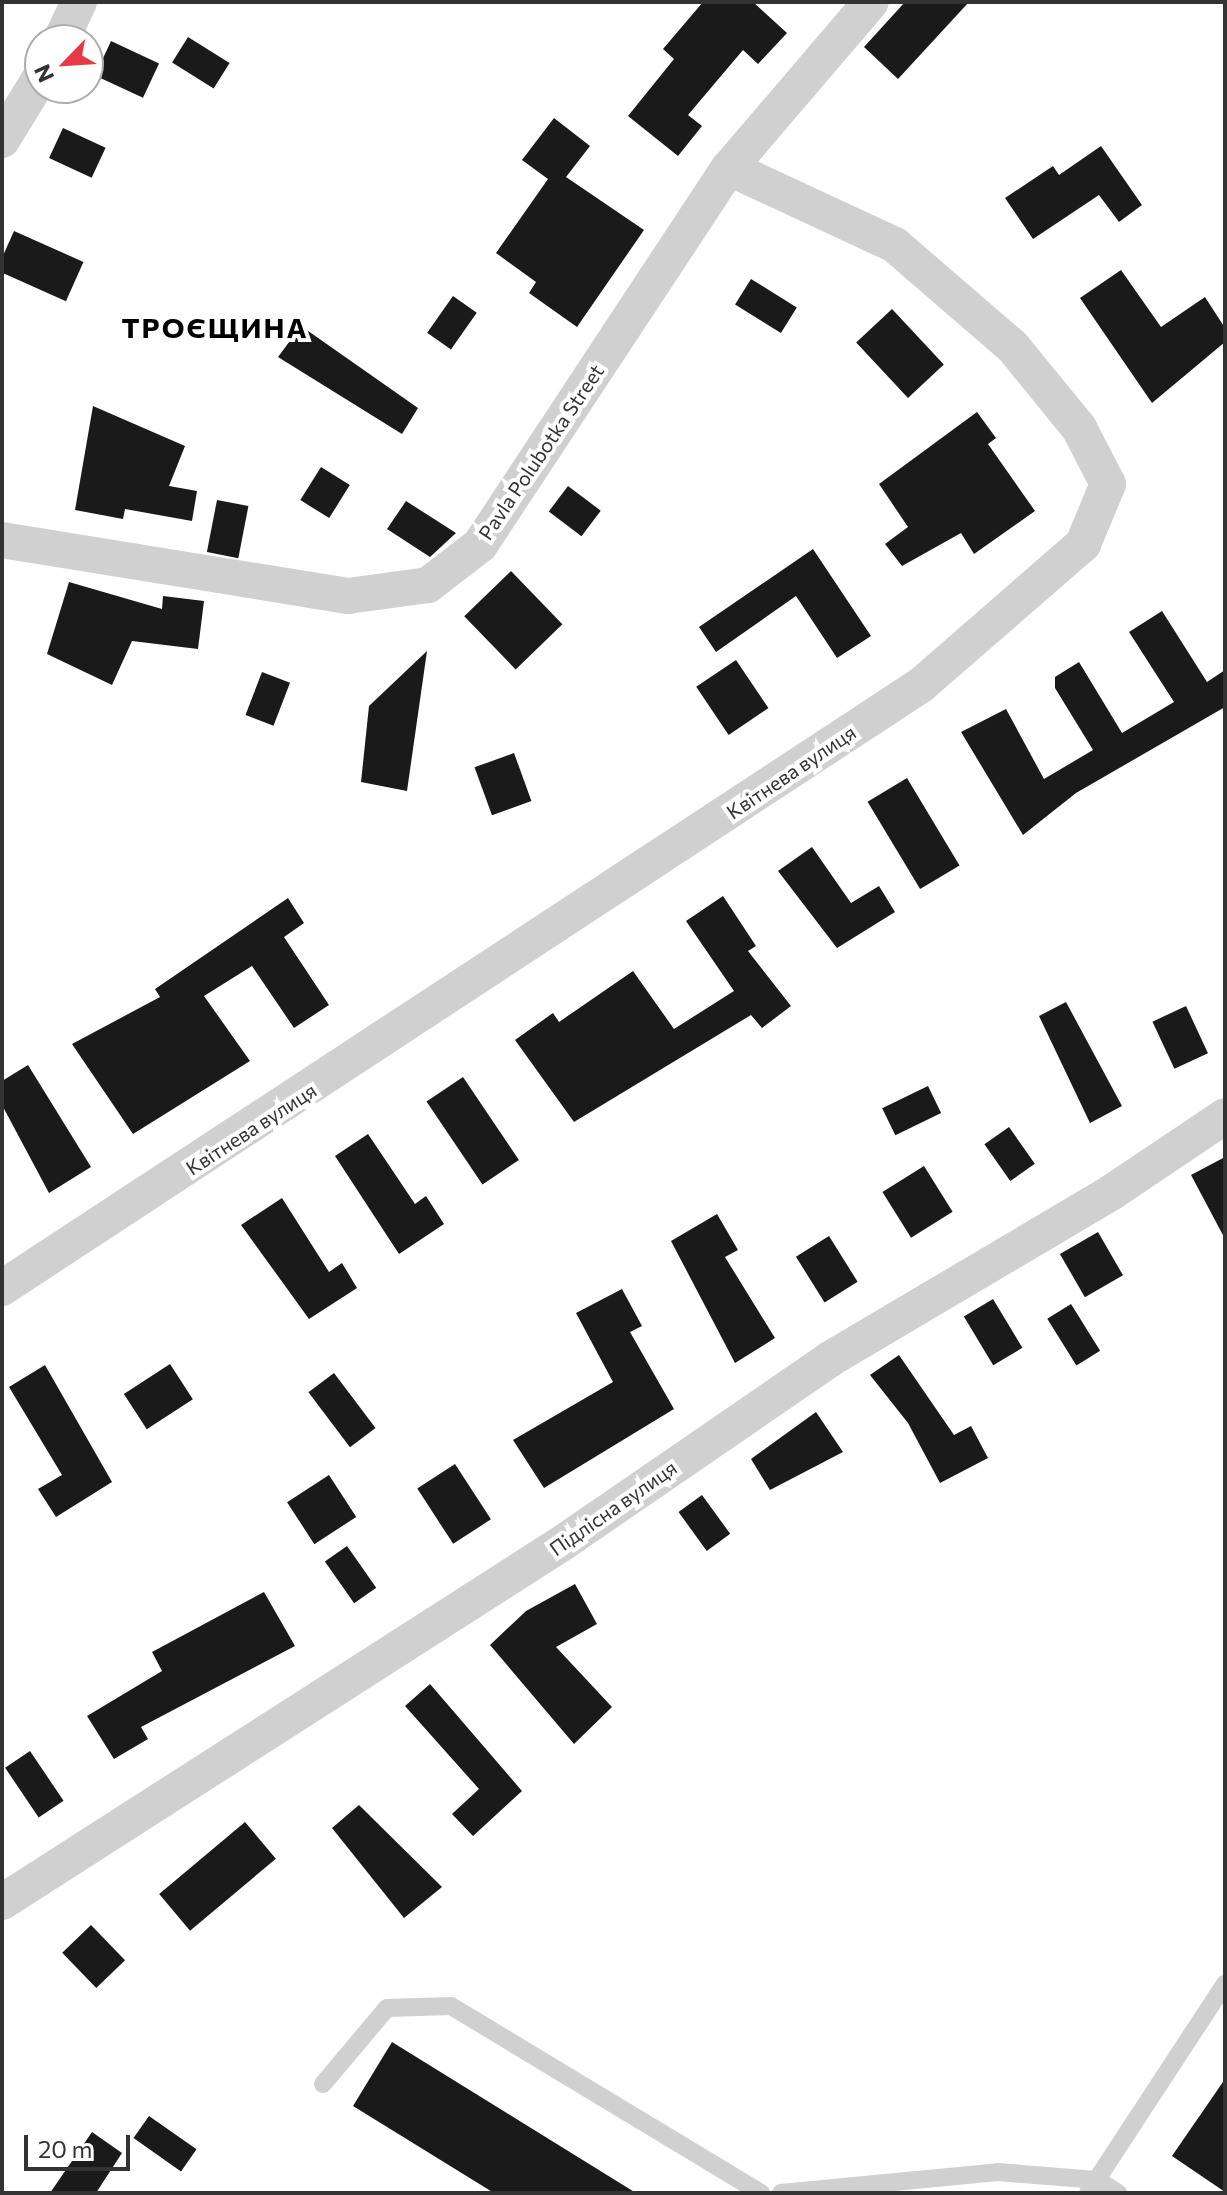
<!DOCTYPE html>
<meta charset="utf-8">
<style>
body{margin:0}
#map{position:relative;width:1227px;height:2195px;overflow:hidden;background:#fff;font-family:Commissioner,sans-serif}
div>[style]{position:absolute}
.building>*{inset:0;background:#1a1a1a;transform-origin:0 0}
.service>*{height:18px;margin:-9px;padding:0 9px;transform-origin:9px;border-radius:9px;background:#d0d0d0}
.minor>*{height:36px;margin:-18px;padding:0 18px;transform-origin:18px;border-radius:18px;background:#d0d0d0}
span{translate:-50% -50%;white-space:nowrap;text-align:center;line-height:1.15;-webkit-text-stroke:8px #fff;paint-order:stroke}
.street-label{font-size:20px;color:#333}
.district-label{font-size:28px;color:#000;font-weight:700;letter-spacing:2px}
.frame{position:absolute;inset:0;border:4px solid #333;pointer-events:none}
.north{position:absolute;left:24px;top:24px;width:80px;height:80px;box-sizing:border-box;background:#fff;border:2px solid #adadad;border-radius:50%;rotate:245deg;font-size:22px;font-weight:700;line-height:32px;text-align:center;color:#333}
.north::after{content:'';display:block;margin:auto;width:28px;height:36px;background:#e63946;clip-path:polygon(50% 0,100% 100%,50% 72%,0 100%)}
.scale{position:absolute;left:24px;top:2135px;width:106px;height:36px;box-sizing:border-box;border:4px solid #333;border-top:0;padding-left:10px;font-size:24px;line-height:28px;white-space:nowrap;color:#333;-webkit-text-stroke:6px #fff;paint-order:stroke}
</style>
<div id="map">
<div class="building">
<i style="clip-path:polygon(703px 2px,753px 2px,787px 33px,758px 64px,743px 50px,688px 115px,702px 126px,678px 156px,628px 116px,674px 59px,663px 49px)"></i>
<i style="clip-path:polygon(905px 2px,969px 2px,898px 79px,864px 47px)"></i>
<i style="left:188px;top:37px;width:49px;height:30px;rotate:32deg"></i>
<i style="left:111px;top:41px;width:53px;height:38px;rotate:25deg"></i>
<i style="clip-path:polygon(554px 118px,590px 146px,566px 177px,644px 230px,577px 327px,529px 293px,536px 282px,496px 253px,548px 179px,522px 160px)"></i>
<i style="left:63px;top:128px;width:47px;height:33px;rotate:25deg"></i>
<i style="clip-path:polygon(1101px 146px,1142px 205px,1119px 222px,1099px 195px,1033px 239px,1005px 198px,1053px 166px,1059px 175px)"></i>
<i style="left:14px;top:231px;width:76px;height:43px;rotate:24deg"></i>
<i style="clip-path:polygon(1121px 270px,1161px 327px,1205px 297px,1225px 328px,1225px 342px,1152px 403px,1080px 298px)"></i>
<i style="left:751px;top:279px;width:54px;height:30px;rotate:32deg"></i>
<i style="left:453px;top:296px;width:29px;height:45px;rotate:35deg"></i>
<i style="left:892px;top:309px;width:76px;height:49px;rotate:47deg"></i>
<i style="clip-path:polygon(301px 326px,418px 408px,402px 434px,278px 357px)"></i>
<i style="clip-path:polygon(93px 406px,185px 446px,169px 486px,197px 491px,192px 521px,125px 509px,123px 519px,75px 510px)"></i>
<i style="clip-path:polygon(977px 412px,996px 438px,988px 444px,1035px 511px,974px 554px,961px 533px,902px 566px,885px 544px,908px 527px,879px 484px)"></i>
<i style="left:321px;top:467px;width:34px;height:39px;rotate:32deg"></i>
<i style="left:568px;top:486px;width:41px;height:32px;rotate:37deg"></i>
<i style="left:217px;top:500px;width:32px;height:53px;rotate:11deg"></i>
<i style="clip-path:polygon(406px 501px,456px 533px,430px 557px,387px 529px)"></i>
<i style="clip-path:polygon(813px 549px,871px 636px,837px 658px,796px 596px,716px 652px,699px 627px)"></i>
<i style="left:511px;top:571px;width:74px;height:65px;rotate:46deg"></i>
<i style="clip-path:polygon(69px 582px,162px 609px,163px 596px,204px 601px,198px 649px,132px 641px,112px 685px,47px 654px)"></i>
<i style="clip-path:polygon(1162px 611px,1207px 682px,1225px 670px,1225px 707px,1076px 793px,1023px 835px,961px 732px,1006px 709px,1044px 779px,1093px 750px,1055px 688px,1055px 677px,1079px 662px,1122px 733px,1174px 702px,1129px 632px)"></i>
<i style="clip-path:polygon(427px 651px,407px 791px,361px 782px,369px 706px)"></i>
<i style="left:736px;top:660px;width:58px;height:48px;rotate:56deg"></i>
<i style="left:262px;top:672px;width:30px;height:46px;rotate:21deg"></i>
<i style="left:514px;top:753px;width:51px;height:42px;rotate:70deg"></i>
<i style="left:907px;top:778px;width:102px;height:46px;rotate:59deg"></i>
<i style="clip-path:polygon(812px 847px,851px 903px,879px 886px,895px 912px,837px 948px,778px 871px)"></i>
<i style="clip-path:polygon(723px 896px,756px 946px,748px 951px,791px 1006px,762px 1028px,751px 1015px,574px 1122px,515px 1040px,553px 1013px,559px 1022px,633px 971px,674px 1029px,734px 991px,686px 921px)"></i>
<i style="clip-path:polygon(288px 898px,304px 923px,284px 937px,329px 1005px,294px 1028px,252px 966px,204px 996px,250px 1061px,133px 1134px,72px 1044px,160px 997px,155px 989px)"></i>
<i style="clip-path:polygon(1066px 1002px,1122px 1106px,1090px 1123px,1039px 1016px)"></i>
<i style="left:1186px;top:1006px;width:52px;height:37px;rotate:65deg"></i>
<i style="clip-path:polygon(28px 1065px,91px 1167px,49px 1193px,2px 1105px,2px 1081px)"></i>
<i style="left:463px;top:1077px;width:100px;height:44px;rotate:56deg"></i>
<i style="left:928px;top:1086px;width:30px;height:51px;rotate:64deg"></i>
<i style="left:1009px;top:1127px;width:45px;height:30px;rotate:55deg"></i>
<i style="clip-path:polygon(368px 1134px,415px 1204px,426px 1196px,444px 1224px,399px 1254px,335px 1156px)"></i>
<i style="clip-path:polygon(1225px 1157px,1225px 1239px,1191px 1175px)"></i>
<i style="left:924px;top:1166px;width:54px;height:49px;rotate:58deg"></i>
<i style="clip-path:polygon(282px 1198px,329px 1272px,342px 1263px,357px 1288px,309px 1319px,241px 1225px)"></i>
<i style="clip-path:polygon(717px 1214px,738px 1250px,725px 1257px,775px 1338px,735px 1363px,671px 1241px)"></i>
<i style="left:1098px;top:1232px;width:50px;height:44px;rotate:60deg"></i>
<i style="left:829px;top:1236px;width:54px;height:39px;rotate:58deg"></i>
<i style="clip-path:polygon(622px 1289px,642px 1326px,630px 1332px,674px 1409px,544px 1488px,513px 1440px,613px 1382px,576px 1313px)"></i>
<i style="left:993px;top:1299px;width:57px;height:34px;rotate:59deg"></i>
<i style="left:1071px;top:1304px;width:55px;height:28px;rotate:58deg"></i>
<i style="clip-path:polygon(899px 1355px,954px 1435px,971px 1426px,988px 1458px,940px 1483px,908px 1423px,870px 1375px)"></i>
<i style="left:170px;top:1364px;width:42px;height:55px;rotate:57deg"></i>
<i style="clip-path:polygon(45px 1365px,112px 1482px,56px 1517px,38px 1489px,62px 1475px,9px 1387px)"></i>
<i style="left:334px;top:1373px;width:69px;height:32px;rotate:53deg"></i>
<i style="clip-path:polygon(816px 1412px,843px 1452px,770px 1490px,751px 1459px)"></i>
<i style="left:455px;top:1464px;width:66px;height:45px;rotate:57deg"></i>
<i style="left:329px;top:1475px;width:50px;height:50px;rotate:57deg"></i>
<i style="left:702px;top:1495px;width:48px;height:29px;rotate:54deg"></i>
<i style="left:347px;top:1546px;width:51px;height:27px;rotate:55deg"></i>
<i style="clip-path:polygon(575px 1584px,597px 1624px,556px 1647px,612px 1707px,574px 1744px,490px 1645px,526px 1611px)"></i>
<i style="clip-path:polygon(264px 1592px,295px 1646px,141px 1727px,148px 1739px,114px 1759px,87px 1716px,162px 1671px,152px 1652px)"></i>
<i style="clip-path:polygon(430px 1684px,522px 1791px,473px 1836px,452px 1814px,479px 1789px,405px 1706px)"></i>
<i style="left:30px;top:1751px;width:60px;height:30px;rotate:56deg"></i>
<i style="clip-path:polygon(359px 1805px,442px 1887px,404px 1918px,332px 1828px)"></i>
<i style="left:245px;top:1822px;width:48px;height:112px;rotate:50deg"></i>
<i style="left:91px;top:1925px;width:49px;height:40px;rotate:46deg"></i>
<i style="clip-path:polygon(392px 2042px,636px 2193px,494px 2193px,353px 2106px)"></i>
<i style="clip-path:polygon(1225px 2079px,1225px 2192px,1172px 2156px)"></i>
<i style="left:149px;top:2116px;width:58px;height:27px;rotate:35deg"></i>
<i style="clip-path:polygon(92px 2132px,122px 2153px,96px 2193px,50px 2193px)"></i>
</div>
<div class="service">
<i style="left:323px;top:2084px;width:99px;rotate:-49.9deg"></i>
<i style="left:387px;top:2008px;width:64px;rotate:-1.8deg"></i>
<i style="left:451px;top:2006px;width:362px;rotate:31.1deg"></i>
<i style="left:781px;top:2193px;width:218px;rotate:-5.5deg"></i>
<i style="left:998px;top:2172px;width:99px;rotate:4.6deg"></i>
<i style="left:1097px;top:2180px;width:25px;rotate:32deg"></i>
<i style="left:1088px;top:2193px;width:250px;rotate:-56.8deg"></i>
</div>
<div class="minor">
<i style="left:61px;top:40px;width:42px;rotate:-64.7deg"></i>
<i style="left:2px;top:140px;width:73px;rotate:-58.5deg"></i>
<i style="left:2px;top:540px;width:351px;rotate:9.2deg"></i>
<i style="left:348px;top:596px;width:81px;rotate:-7.8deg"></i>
<i style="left:428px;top:585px;width:66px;rotate:-37.6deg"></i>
<i style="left:480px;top:545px;width:452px;rotate:-56.6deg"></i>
<i style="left:729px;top:168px;width:218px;rotate:-49.5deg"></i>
<i style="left:2px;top:1288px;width:1099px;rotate:-33.27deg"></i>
<i style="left:921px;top:685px;width:215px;rotate:-41deg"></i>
<i style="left:1083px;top:544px;width:65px;rotate:-67.4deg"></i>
<i style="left:1108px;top:484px;width:63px;rotate:-117.4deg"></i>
<i style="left:1079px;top:428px;width:104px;rotate:-129.2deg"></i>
<i style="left:1013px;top:347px;width:156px;rotate:-139.2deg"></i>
<i style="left:895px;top:245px;width:183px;rotate:-155.1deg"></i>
<i style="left:2px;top:1902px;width:667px;rotate:-32.64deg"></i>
<i style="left:564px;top:1542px;width:323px;rotate:-34.5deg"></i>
<i style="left:830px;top:1359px;width:328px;rotate:-30.6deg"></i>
<i style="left:1112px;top:1192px;width:136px;rotate:-33.9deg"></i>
</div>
<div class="street-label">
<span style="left:541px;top:452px;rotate:-56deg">Pavla Polubotka Street</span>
<span style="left:791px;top:772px;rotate:-34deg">Квітнева вулиця</span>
<span style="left:251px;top:1129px;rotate:-33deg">Квітнева вулиця</span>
<span style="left:613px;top:1508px;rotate:-35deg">Підлісна вулиця</span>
</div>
<div class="district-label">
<span style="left:215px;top:327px">ТРОЄЩИНА</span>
</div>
<div class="frame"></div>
<div class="north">N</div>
<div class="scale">20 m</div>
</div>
